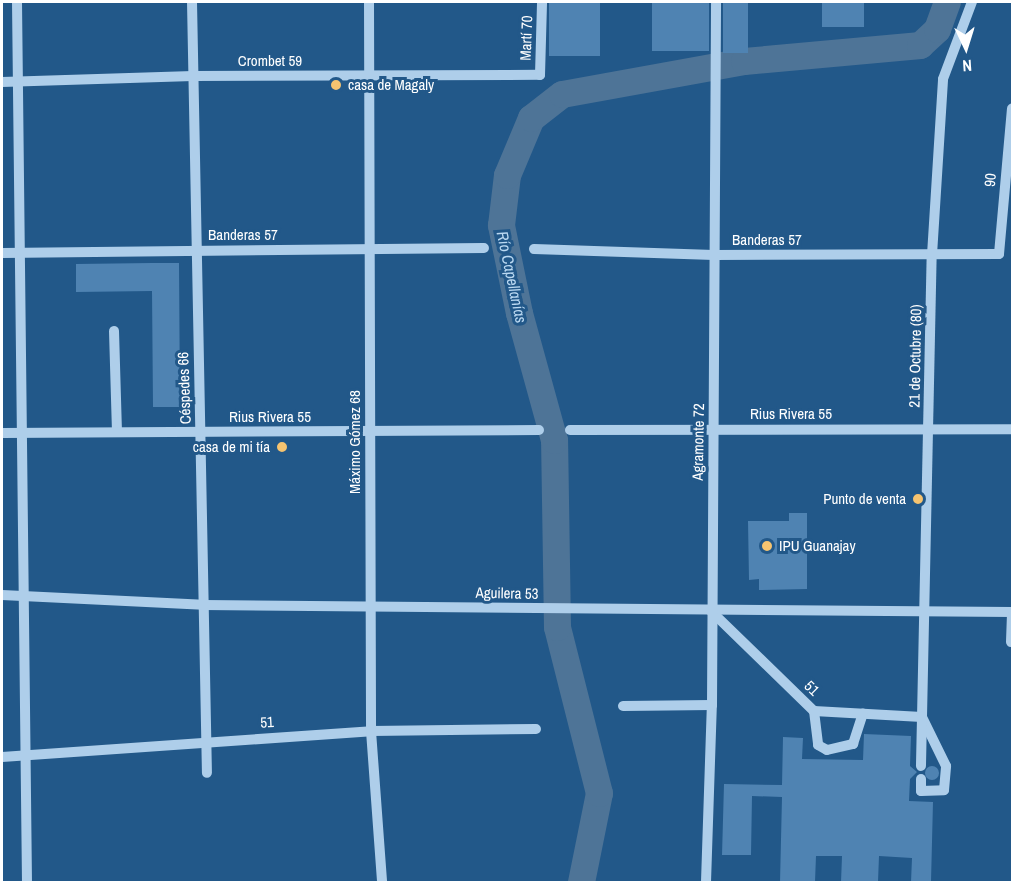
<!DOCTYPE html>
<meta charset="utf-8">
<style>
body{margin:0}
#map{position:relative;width:1014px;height:884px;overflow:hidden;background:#225889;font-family:"Archivo Narrow",sans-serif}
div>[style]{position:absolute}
.river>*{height:27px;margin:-13.5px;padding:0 13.5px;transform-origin:13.5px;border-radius:13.5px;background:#4e7497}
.building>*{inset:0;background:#4f83b2;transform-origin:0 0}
.round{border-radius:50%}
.minor>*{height:10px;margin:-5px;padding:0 5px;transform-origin:5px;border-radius:5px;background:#aeceea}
.dots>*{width:16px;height:16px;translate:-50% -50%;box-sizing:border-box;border:3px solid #225889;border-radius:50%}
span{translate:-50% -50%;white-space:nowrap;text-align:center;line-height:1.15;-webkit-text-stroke:6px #225889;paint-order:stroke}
.street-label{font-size:15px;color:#fff}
.poi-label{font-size:15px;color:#fff}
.left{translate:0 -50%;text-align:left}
.right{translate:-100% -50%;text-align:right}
.water-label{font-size:16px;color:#bad8f1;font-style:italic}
.frame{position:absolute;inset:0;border:3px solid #fff;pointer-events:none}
.north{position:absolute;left:936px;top:18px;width:60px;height:60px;-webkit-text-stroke:4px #225889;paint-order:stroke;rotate:176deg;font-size:16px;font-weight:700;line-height:24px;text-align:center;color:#fff}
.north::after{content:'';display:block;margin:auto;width:21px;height:27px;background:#fff;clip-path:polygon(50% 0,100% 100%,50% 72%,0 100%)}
</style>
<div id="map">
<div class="river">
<i style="left:581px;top:882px;width:91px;rotate:-78.6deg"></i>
<i style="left:599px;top:793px;width:171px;rotate:-104.2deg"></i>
<i style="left:557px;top:627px;width:187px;rotate:-90.9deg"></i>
<i style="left:554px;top:440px;width:132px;rotate:-105.4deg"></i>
<i style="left:519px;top:313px;width:90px;rotate:-101.6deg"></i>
<i style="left:501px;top:225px;width:50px;rotate:-83.2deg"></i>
<i style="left:507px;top:175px;width:62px;rotate:-67.2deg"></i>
<i style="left:531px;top:118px;width:39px;rotate:-38deg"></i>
<i style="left:562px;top:94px;width:185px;rotate:-10.3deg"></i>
<i style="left:744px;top:61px;width:177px;rotate:-5.2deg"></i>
<i style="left:920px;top:45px;width:23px;rotate:-43deg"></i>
<i style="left:937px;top:29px;width:29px;rotate:-70deg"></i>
</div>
<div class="building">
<i style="left:549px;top:2px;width:51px;height:54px"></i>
<i style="left:652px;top:2px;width:57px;height:49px"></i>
<i style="left:723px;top:2px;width:25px;height:51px"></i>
<i style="left:822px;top:2px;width:42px;height:25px"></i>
<i style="clip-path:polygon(152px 263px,179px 263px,180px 407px,153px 407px,152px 291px,76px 292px,76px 264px)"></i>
<i style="clip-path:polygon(789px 513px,807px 513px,807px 589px,759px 590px,759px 579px,749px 580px,748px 521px,789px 521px)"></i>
<i style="clip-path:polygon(864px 734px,911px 736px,910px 766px,917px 772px,910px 779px,909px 801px,933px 802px,931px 882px,911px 882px,912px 858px,879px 856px,878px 882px,841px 882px,842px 856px,816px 856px,815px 882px,780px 882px,782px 797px,752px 796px,751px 855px,722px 855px,724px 784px,782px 785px,783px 737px,803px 738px,802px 759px,863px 760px)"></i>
<i class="round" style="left:925px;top:766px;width:14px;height:14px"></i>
</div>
<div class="minor">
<i style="left:17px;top:2px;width:880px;rotate:89.35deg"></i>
<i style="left:192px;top:2px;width:771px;rotate:88.89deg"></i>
<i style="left:369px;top:2px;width:729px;rotate:89.84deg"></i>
<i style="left:371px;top:731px;width:151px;rotate:85.8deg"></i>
<i style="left:2px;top:82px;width:191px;rotate:-1.8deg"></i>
<i style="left:193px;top:76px;width:347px;rotate:-0.2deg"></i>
<i style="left:540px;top:75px;width:73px;rotate:-88.4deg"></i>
<i style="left:534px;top:249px;width:180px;rotate:1.9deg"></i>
<i style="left:714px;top:255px;width:285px;rotate:-0.2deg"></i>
<i style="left:999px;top:254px;width:146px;rotate:-84.9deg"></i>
<i style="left:2px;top:253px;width:482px;rotate:-0.6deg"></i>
<i style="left:114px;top:331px;width:101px;rotate:88.3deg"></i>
<i style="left:570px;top:430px;width:442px;rotate:-0.1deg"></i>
<i style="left:2px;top:433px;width:537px;rotate:-0.32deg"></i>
<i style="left:2px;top:595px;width:201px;rotate:2.8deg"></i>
<i style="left:203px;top:605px;width:809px;rotate:0.5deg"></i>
<i style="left:711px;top:611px;width:144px;rotate:44.2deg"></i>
<i style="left:814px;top:711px;width:108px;rotate:3.2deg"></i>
<i style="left:922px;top:717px;width:462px;rotate:-88.8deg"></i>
<i style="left:932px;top:255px;width:176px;rotate:-86.4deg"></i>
<i style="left:943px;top:79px;width:82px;rotate:-69.4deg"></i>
<i style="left:1011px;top:642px;width:26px;rotate:-88deg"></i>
<i style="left:623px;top:706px;width:89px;rotate:-0.6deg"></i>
<i style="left:814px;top:711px;width:34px;rotate:83deg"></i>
<i style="left:818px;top:745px;width:10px;rotate:29deg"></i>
<i style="left:827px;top:750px;width:27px;rotate:-13deg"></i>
<i style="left:853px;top:744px;width:32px;rotate:-72deg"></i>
<i style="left:2px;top:757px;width:370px;rotate:-4deg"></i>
<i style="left:371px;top:731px;width:165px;rotate:-0.7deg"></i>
<i style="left:921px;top:779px;width:12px;rotate:90deg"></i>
<i style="left:921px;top:791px;width:23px;rotate:-2deg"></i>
<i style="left:944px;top:790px;width:24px;rotate:-85deg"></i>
<i style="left:946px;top:766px;width:55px;rotate:-116.1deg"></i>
<i style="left:922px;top:717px;width:49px;rotate:91.2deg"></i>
<i style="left:706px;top:882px;width:177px;rotate:-88.1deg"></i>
<i style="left:712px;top:705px;width:703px;rotate:-89.67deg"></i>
</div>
<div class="dots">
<i style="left:336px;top:85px;background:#f6c470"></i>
<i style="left:282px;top:447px;background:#f6c470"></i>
<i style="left:918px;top:499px;background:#f6c470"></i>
<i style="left:767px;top:546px;background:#f6c470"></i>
</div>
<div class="street-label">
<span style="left:526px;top:38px;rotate:-88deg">Martí 70</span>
<span style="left:270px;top:61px">Crombet 59</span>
<span style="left:990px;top:180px;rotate:-85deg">90</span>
<span style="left:243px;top:235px">Banderas 57</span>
<span style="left:767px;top:240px">Banderas 57</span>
<span style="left:915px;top:356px;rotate:-89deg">21 de Octubre (80)</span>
<span style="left:184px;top:388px;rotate:-92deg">Céspedes 66</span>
<span style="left:791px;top:414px">Rius Rivera 55</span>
<span style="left:270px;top:417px">Rius Rivera 55</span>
<span style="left:355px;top:442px;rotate:-90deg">Máximo Gómez 68</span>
<span style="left:698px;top:442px;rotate:-89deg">Agramonte 72</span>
<span style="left:507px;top:593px;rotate:1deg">Aguilera 53</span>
<span style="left:812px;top:688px;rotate:44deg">51</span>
<span style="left:267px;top:722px;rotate:-3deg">51</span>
</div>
<div class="poi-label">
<span class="left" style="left:348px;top:85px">casa de Magaly</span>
<span class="right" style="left:270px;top:447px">casa de mi tía</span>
<span class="right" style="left:906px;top:499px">Punto de venta</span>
<span class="left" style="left:779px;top:546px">IPU Guanajay</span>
</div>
<div class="water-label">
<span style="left:512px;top:277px;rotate:78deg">Río Capellanías</span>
</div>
<div class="frame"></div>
<div class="north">N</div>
</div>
